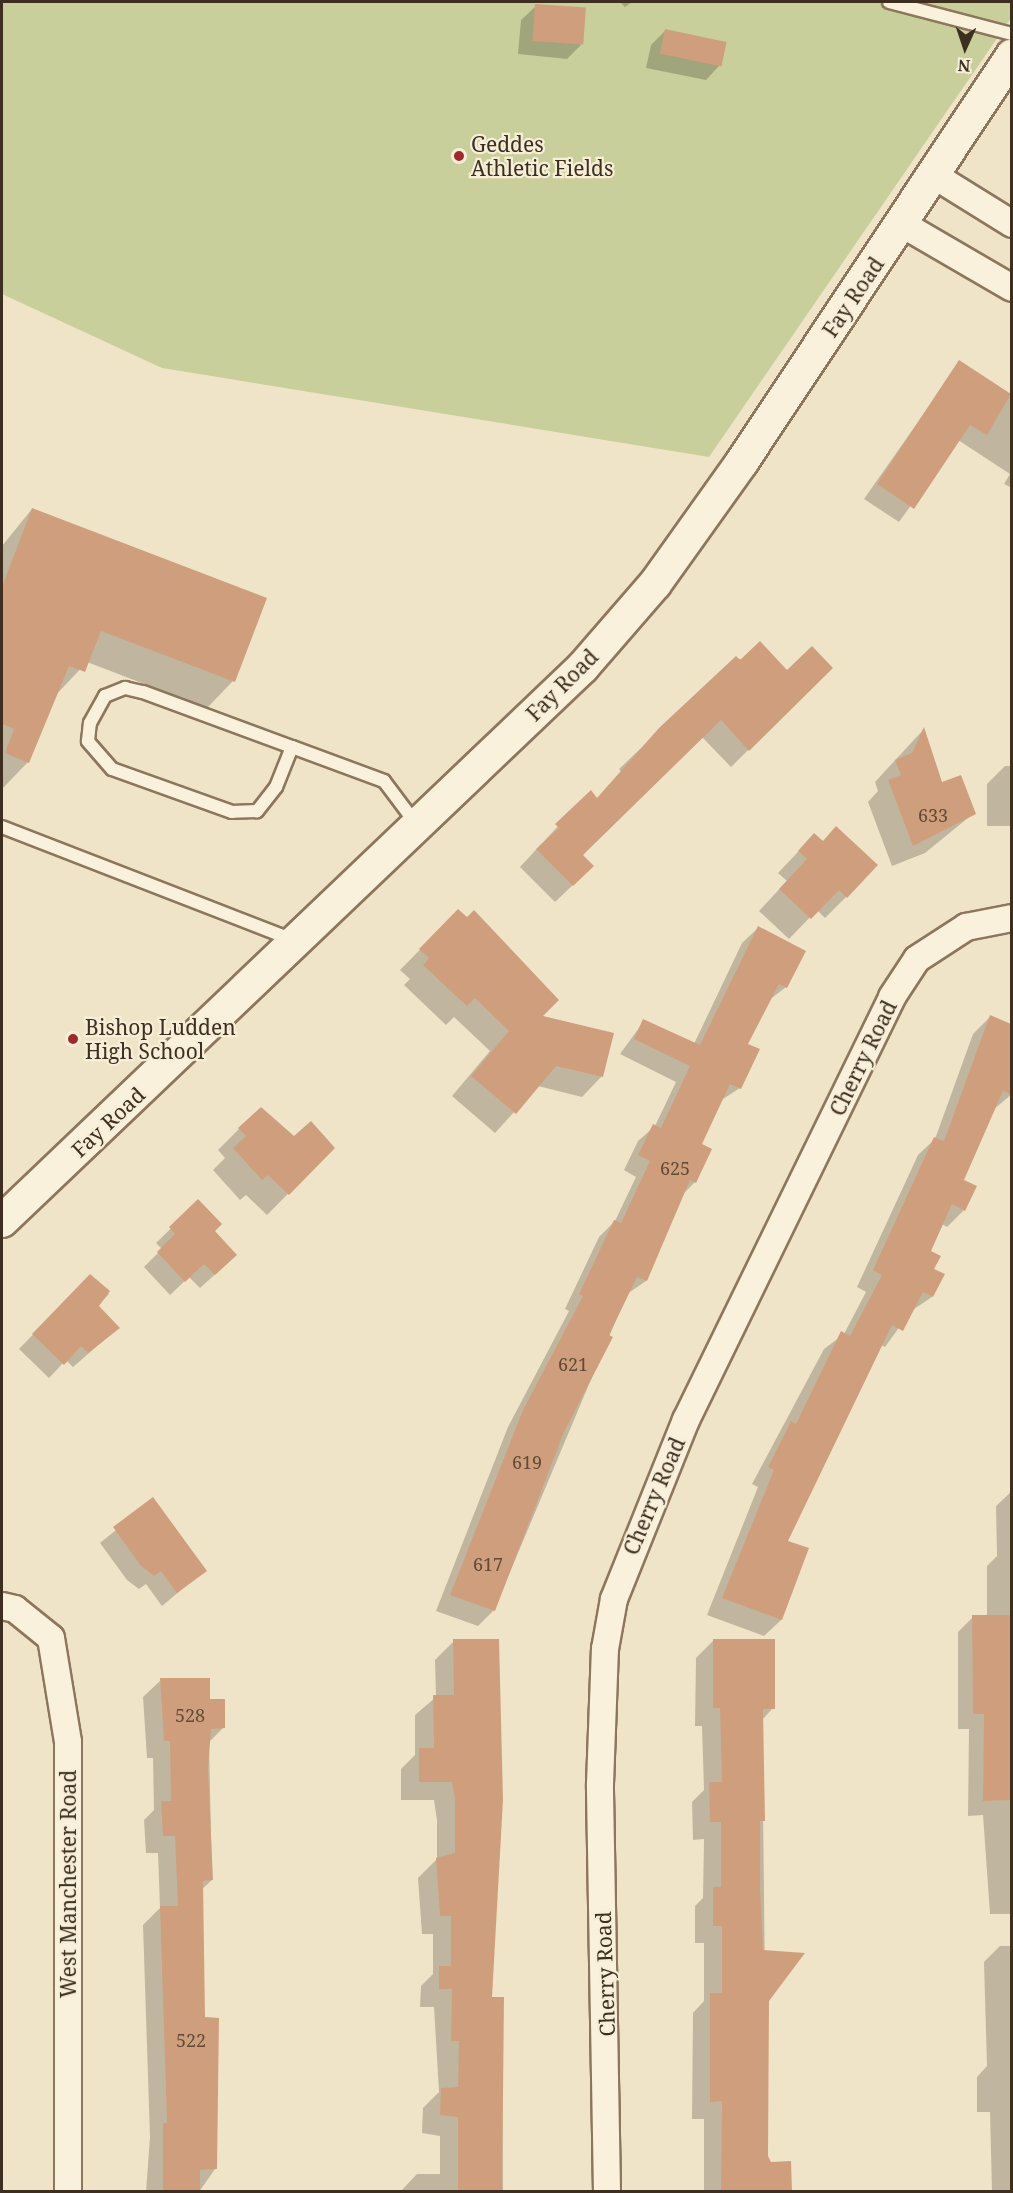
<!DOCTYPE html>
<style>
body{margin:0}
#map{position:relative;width:1013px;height:2193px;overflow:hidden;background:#f0e4c8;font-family:"Noto Serif",serif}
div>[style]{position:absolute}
.green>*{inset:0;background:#c9cf9b}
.shadow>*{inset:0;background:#0003}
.building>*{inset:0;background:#cf9f7d;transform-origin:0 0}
.roads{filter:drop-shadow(2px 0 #8d765c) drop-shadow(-2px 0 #8d765c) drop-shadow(0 2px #8d765c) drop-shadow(0 -2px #8d765c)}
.service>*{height:12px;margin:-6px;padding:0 6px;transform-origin:6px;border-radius:6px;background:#faf1dc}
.minor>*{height:26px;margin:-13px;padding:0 13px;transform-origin:13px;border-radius:13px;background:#faf1dc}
.tertiary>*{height:32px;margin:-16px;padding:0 16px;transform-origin:16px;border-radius:16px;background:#faf1dc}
.dots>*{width:16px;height:16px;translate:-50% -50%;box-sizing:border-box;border:3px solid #f7eed8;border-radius:50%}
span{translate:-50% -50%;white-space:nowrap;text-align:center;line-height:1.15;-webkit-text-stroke:4.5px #f7eed8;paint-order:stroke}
.number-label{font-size:18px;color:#624a37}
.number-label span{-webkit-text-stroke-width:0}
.poi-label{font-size:21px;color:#3d2e20}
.left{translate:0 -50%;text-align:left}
.street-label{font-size:21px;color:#3d2e20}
.frame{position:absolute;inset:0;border:3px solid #3d2e20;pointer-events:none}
.north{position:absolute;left:935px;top:18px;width:60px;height:60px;-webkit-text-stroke:4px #f7eed8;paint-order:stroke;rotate:183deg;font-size:16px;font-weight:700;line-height:24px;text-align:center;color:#3d2e20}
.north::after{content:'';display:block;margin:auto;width:21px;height:27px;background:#3d2e20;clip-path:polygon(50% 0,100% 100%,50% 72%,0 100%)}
</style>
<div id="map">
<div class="green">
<i style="clip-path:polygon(2px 2px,1011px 2px,1011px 18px,709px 457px,162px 368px,2px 294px)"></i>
</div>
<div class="shadow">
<i style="clip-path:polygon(620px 2px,632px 2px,625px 7px)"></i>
<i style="clip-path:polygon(536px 6px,581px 45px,567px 59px,518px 54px,521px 20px)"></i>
<i style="clip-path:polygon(665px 31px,720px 65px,706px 80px,646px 68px,651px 45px)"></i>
<i style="clip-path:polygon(960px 362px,1012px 397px,1012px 488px,1004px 484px,1010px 474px,958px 440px,899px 522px,864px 499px)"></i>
<i style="clip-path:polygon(32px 509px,233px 681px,207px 708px,87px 662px,54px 697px,28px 762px,2px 789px,2px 546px)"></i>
<i style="clip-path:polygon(736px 658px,787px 672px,831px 668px,731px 767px,702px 737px,581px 855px,575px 883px,555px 902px,520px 867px,573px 810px,597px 800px,623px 774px,619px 769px)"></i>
<i style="clip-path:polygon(923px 730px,941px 784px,974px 813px,925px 853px,892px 866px,868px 802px,878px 791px,875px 782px)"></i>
<i style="clip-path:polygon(1005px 766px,1012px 766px,1012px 826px,987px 826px,987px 784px)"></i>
<i style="clip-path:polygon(814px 835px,846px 897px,825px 918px,817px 910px,789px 939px,759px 911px,787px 881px,778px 873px)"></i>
<i style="clip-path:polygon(458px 911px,540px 1017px,612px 1034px,601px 1077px,582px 1097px,538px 1086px,495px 1133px,452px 1096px,490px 1051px,454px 1017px,446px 1025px,404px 985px,410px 979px,400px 970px)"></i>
<i style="clip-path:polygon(758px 928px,786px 987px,768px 1001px,746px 1045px,740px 1088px,720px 1101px,700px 1145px,695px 1182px,683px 1194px,646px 1281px,627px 1294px,494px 1610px,478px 1626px,436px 1611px,508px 1427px,569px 1311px,565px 1309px,599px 1237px,615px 1221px,636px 1177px,624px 1170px,638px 1141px,655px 1126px,676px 1082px,620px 1054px,644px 1021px,694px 1044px,742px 943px)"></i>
<i style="clip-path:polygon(990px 1017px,1012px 1025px,1012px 1094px,993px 1110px,962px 1180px,964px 1210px,947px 1227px,942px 1224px,929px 1252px,932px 1297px,911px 1311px,885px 1347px,881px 1345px,786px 1541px,807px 1549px,781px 1620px,764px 1636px,707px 1615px,758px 1487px,752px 1484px,824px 1349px,844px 1334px,866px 1292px,857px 1287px,918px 1155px,935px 1139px,973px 1034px)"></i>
<i style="clip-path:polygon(239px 1129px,294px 1138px,333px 1148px,267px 1215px,246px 1195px,240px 1200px,213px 1170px,225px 1158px,218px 1150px)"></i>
<i style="clip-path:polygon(198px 1202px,213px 1231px,221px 1269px,200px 1288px,189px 1277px,170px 1295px,144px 1267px,162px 1249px,156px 1243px)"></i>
<i style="clip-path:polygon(90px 1276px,109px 1294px,97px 1306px,118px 1328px,73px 1367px,66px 1360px,49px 1378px,19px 1349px)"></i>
<i style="clip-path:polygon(1012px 1436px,1012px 1461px,1010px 1461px)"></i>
<i style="clip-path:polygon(1012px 1491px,1012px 1914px,990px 1914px,983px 1815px,968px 1816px,969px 1729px,958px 1729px,958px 1632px,973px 1617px,987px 1617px,987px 1566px,997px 1556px,996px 1506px)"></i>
<i style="clip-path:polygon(153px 1500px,205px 1570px,162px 1606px,146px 1584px,139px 1589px,127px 1580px,100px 1543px)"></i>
<i style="clip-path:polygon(714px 1640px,773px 1708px,762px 1720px,767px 2157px,791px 2192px,704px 2192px,704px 2119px,692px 2119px,693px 2013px,704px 2001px,704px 1943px,695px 1943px,695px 1906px,703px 1898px,704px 1839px,693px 1840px,692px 1802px,704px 1790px,702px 1726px,695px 1726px,696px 1658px)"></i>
<i style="clip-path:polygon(454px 1641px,490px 1998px,502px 1998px,503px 2192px,400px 2192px,417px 2174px,440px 2174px,440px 2136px,422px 2133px,423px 2108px,439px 2092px,434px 2007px,420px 2007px,421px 1986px,433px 1974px,433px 1934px,422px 1934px,418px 1878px,437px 1859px,437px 1820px,434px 1800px,401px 1800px,401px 1769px,415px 1755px,415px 1715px,436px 1697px,435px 1660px)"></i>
<i style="clip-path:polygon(161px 1680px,208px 1701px,223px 1728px,209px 1742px,212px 1880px,201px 1890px,204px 2019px,217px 2019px,215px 2169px,199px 2192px,146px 2192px,150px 2137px,143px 1925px,160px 1908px,158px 1853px,146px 1853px,144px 1820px,154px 1810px,153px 1758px,147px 1758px,143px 1697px)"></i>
<i style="clip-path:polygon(1000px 1946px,1012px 1946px,1012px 2192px,992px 2192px,990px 2112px,977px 2112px,977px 2077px,987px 2066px,984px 1962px)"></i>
</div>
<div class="building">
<i style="left:535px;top:4px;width:51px;height:37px;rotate:4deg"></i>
<i style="left:665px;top:29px;width:63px;height:25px;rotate:12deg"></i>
<i style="clip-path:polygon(959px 360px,1011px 394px,987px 435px,970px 425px,914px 509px,877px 484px)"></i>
<i style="clip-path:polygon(32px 508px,267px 598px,235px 682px,101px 631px,85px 672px,69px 666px,29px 763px,5px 753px,14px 729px,2px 724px,2px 587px)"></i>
<i style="clip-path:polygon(760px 641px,787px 670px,812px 646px,833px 668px,749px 751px,721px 720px,583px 855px,594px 866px,573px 886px,536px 849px,559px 828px,555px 824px,591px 790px,597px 798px,659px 728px,736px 656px,740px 660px)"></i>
<i style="clip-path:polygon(924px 727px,942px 782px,961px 775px,976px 814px,913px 846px,888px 780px,901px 775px,895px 760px,912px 753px)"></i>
<i style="clip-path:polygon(836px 826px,878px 865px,847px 898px,839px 890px,811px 919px,779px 889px,807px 859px,798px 851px,814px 833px,823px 841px)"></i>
<i style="clip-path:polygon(458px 909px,467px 917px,474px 910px,559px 1000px,543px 1016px,614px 1033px,603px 1077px,556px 1066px,516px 1114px,471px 1076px,509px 1031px,475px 998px,467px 1006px,456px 996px,423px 965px,429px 958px,419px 949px)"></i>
<i style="clip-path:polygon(758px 926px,806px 951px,787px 988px,779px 984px,748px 1044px,760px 1049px,741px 1089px,730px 1084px,702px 1144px,712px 1149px,696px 1183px,690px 1180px,647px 1281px,637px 1277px,609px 1335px,613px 1337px,564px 1432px,495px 1611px,450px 1595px,523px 1410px,583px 1296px,579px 1294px,614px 1220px,621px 1223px,650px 1161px,638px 1155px,653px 1124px,661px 1128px,690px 1066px,634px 1039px,643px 1019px,700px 1045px)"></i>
<i style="clip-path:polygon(990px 1015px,1011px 1024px,1011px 1094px,1003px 1091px,964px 1180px,977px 1186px,965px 1211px,952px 1204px,931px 1251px,941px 1256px,934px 1269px,945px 1274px,933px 1297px,923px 1292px,903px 1331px,892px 1325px,788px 1541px,809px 1548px,782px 1620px,722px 1598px,774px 1470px,768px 1467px,791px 1421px,796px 1424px,841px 1331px,850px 1336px,882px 1275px,873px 1270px,934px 1137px,944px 1141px)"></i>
<i style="clip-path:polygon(261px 1107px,294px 1136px,311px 1121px,335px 1148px,289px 1195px,268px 1175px,262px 1180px,233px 1148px,246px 1136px,238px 1128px)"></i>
<i style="clip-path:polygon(198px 1199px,222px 1224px,215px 1231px,237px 1255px,215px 1275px,204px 1264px,185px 1282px,157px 1252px,175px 1234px,169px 1227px)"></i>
<i style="clip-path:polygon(90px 1274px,110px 1291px,99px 1306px,120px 1328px,88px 1353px,81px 1346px,64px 1365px,32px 1334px)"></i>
<i style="clip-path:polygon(153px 1497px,207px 1571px,177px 1593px,161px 1571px,154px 1576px,141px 1566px,113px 1527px)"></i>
<i style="clip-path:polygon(972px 1615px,1011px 1615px,1011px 1800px,983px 1801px,984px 1714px,973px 1714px)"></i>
<i style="clip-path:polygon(453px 1639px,499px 1639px,503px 1800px,492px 1997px,504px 1997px,502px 2192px,458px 2192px,458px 2117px,440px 2115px,441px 2088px,458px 2087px,459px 2041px,451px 2041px,452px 1989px,439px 1989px,439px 1966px,451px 1966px,451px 1916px,440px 1916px,436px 1858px,455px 1853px,455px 1800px,452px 1782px,419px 1782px,419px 1748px,434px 1748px,433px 1695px,454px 1695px)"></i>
<i style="clip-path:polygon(713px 1639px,775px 1639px,775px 1709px,763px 1709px,765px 1821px,760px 1821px,760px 1886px,763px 1950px,805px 1953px,769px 2001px,768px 2156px,771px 2162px,791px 2161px,792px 2192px,721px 2192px,722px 2101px,710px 2102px,710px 1993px,722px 1993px,722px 1926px,713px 1926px,713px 1887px,721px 1887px,721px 1822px,710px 1822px,709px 1782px,722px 1782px,720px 1708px,713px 1708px)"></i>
<i style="clip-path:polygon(160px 1678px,210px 1678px,210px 1699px,225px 1699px,225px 1728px,211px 1729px,208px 1768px,213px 1880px,203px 1881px,205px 2017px,219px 2018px,217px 2169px,200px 2170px,200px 2192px,163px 2192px,163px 2123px,167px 2123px,160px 1906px,178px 1906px,175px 1836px,163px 1836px,161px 1801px,171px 1801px,170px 1741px,164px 1741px)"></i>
</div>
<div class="roads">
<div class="service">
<i style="left:889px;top:2px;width:127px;rotate:14.6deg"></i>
<i style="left:292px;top:747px;width:43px;rotate:111.8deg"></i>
<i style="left:276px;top:787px;width:31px;rotate:128deg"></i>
<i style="left:257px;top:811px;width:25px;rotate:178deg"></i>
<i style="left:232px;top:812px;width:127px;rotate:-160.3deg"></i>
<i style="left:112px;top:769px;width:37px;rotate:-131deg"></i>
<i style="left:88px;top:741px;width:18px;rotate:-84deg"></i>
<i style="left:90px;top:723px;width:31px;rotate:-61deg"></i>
<i style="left:105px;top:696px;width:22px;rotate:-22deg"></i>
<i style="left:125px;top:688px;width:18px;rotate:13deg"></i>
<i style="left:143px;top:692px;width:159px;rotate:20.3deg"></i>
<i style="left:292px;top:747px;width:98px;rotate:20.3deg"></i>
<i style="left:384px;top:781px;width:55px;rotate:53.1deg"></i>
<i style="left:2px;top:827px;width:312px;rotate:21.2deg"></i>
</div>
<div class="minor">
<i style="left:935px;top:176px;width:91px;rotate:31.9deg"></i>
<i style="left:902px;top:224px;width:127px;rotate:30.2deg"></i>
<i style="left:2px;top:1606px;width:13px;rotate:13deg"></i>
<i style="left:15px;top:1609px;width:46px;rotate:38.9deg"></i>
<i style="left:51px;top:1638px;width:105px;rotate:80.7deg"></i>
<i style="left:68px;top:1742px;width:450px;rotate:90deg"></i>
<i style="left:607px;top:2192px;width:408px;rotate:-91deg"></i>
<i style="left:600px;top:1784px;width:135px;rotate:-87.9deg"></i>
<i style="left:605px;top:1649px;width:51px;rotate:-79.8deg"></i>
<i style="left:614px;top:1599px;width:193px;rotate:-68.1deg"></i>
<i style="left:686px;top:1420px;width:470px;rotate:-64deg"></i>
<i style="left:892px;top:997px;width:45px;rotate:-56.7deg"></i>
<i style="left:917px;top:959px;width:59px;rotate:-33.1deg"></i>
<i style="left:966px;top:927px;width:47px;rotate:-11.1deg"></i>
</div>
<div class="tertiary">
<i style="left:2px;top:1221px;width:803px;rotate:-43.64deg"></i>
<i style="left:583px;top:667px;width:110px;rotate:-49.1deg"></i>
<i style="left:655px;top:584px;width:150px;rotate:-54.5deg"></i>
<i style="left:742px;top:462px;width:488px;rotate:-56.4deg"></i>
</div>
</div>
<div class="dots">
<i style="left:459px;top:156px;background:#9e2a2b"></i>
<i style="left:73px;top:1039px;background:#9e2a2b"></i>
</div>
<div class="number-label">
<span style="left:933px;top:815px">633</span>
<span style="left:675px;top:1168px">625</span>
<span style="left:573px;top:1364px">621</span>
<span style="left:527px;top:1462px">619</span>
<span style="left:488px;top:1564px">617</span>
<span style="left:190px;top:1715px">528</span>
<span style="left:191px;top:2040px">522</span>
</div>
<div class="poi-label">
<span class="left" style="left:471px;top:156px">Geddes<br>Athletic Fields</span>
<span class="left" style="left:85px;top:1039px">Bishop Ludden<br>High School</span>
</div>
<div class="street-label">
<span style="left:853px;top:297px;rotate:-56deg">Fay Road</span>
<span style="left:562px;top:685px;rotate:-45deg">Fay Road</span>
<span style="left:863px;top:1058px;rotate:-64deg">Cherry Road</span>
<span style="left:108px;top:1122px;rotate:-43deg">Fay Road</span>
<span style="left:654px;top:1496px;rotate:-67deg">Cherry Road</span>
<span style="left:68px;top:1884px;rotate:-90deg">West Manchester Road</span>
<span style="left:605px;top:1974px;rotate:-92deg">Cherry Road</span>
</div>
<div class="frame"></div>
<div class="north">N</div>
</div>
